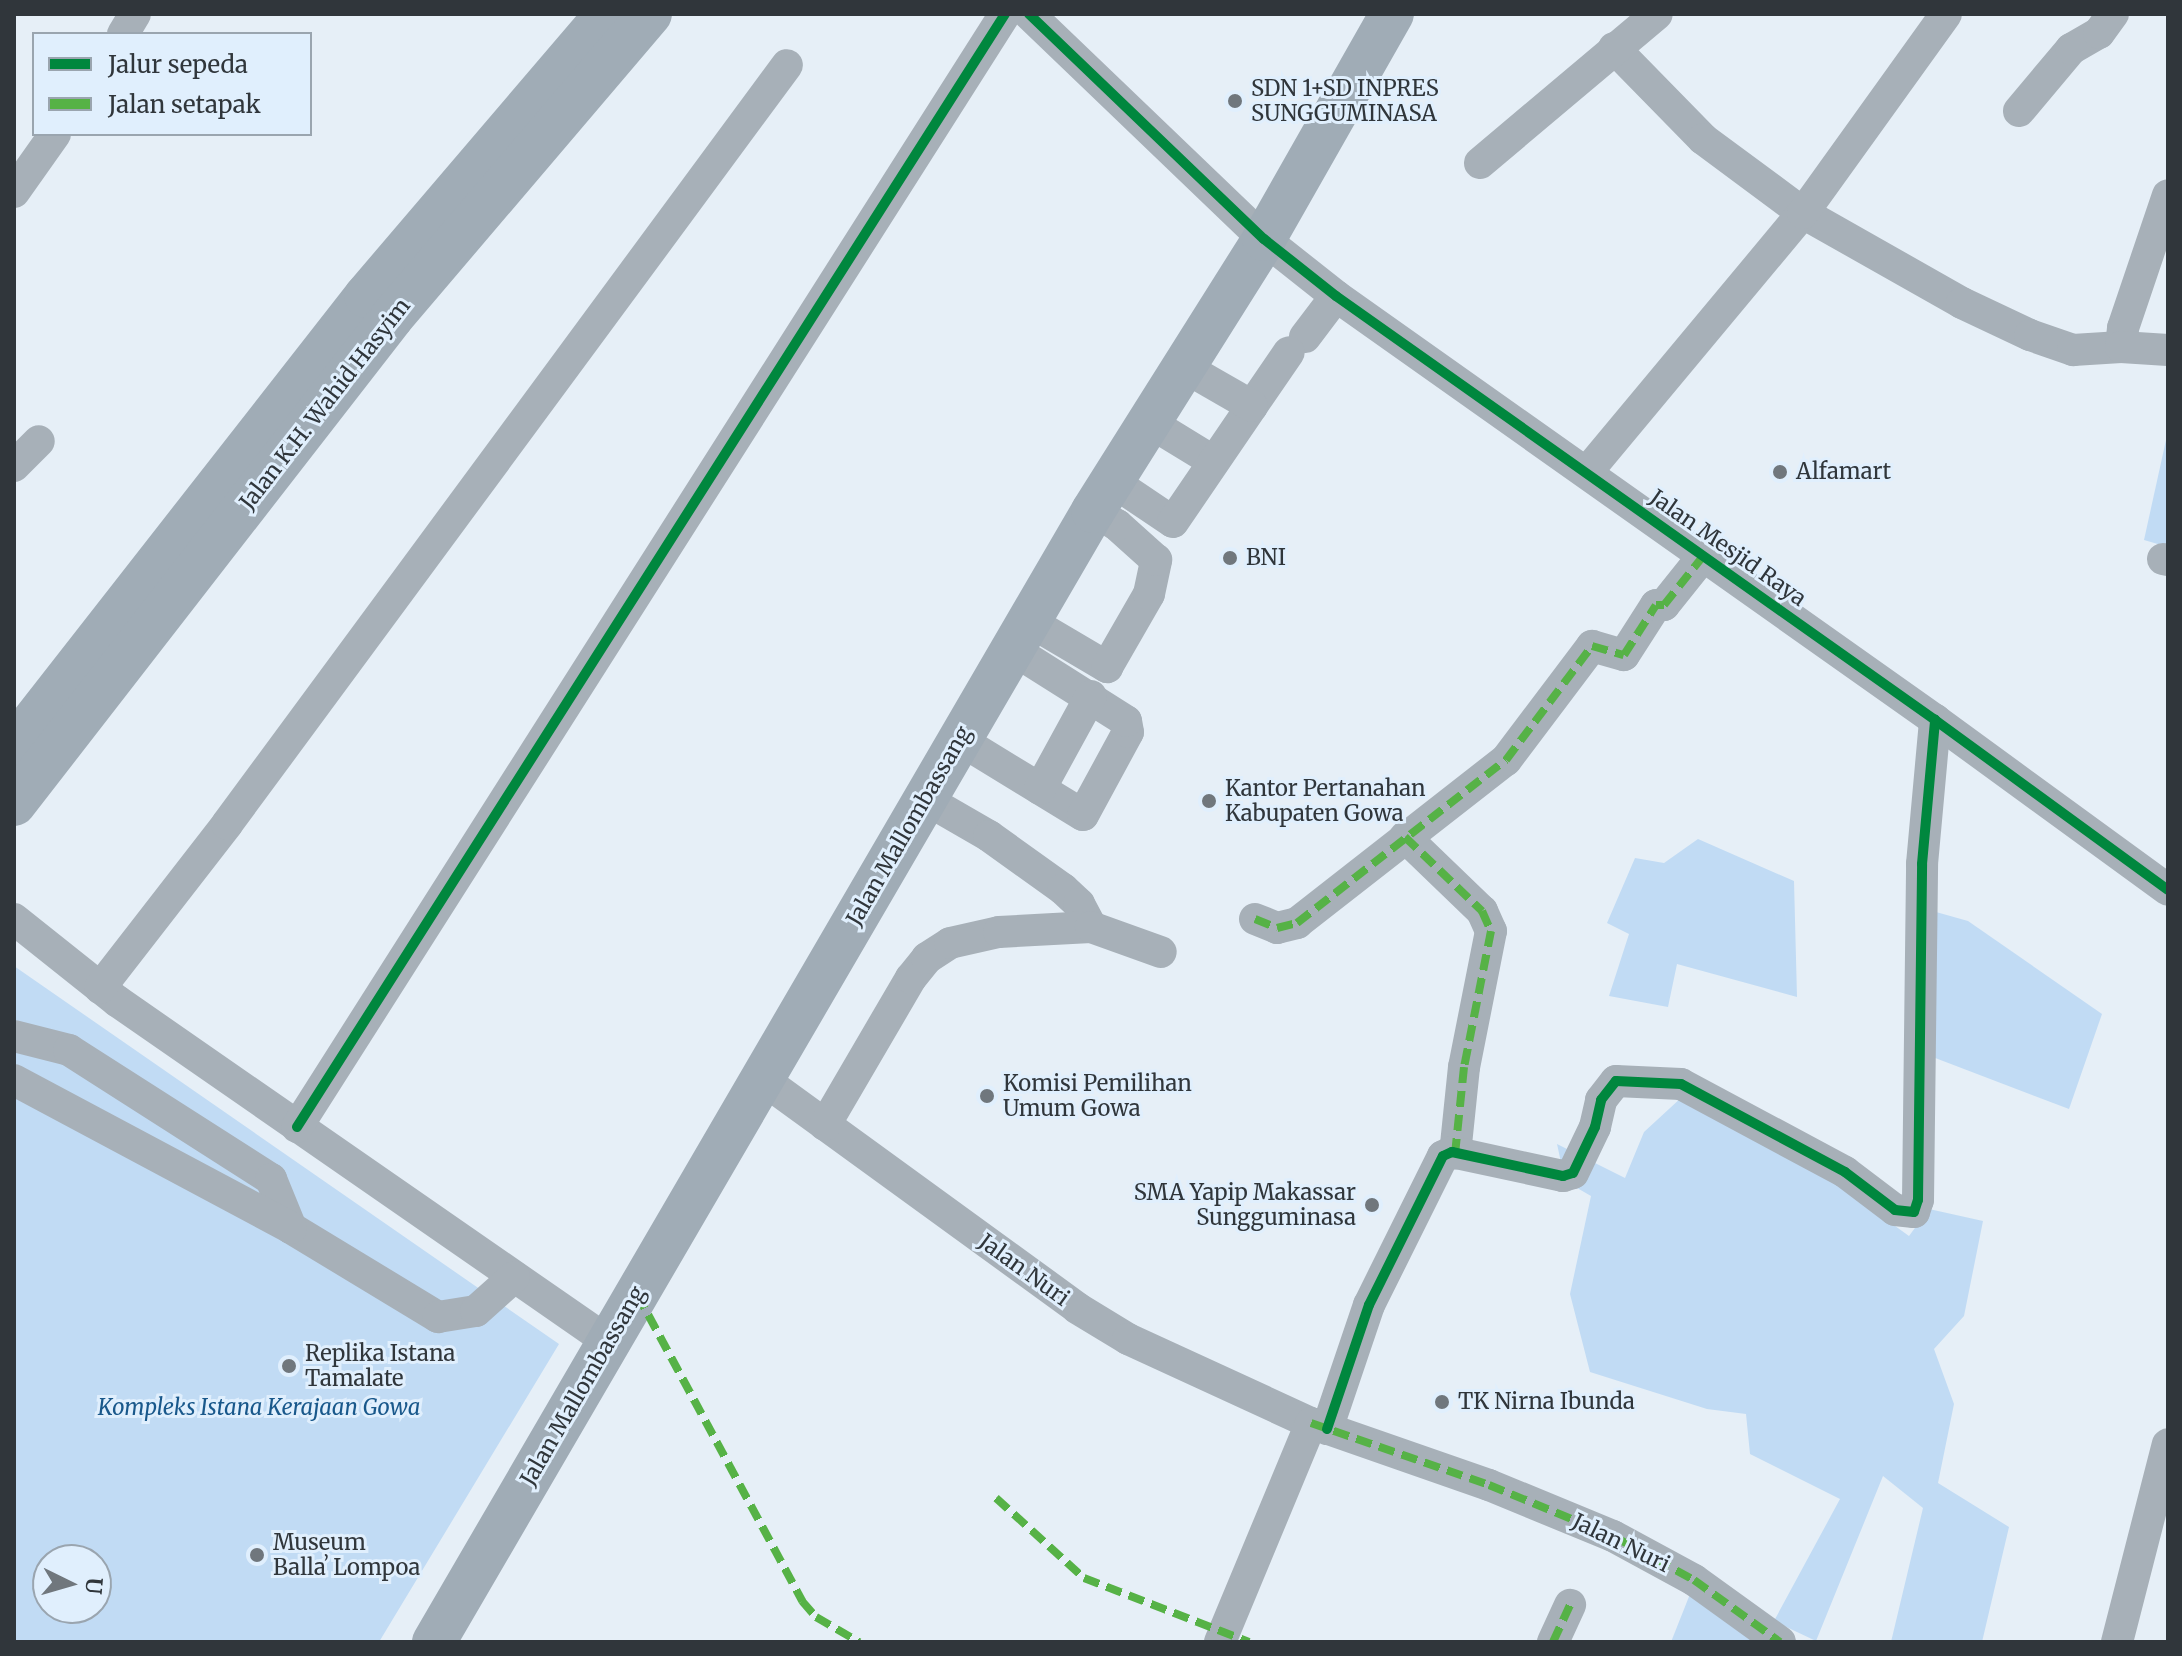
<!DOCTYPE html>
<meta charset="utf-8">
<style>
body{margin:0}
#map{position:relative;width:2182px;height:1656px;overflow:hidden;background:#e6eff7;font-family:Merriweather,serif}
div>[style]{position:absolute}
.green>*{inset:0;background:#c1dbf4}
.minor>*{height:32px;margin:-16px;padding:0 16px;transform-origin:16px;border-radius:16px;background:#a7b0b8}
.highway>*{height:44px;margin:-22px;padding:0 22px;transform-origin:22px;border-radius:22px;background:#a0acb6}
.quiet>*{height:8px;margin-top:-4px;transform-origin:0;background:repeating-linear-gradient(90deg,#56b246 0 16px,transparent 0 24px)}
.cycleway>*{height:10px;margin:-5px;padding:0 5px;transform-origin:5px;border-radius:5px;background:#00873e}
.dots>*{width:22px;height:22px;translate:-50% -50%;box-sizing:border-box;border:4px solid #e0effd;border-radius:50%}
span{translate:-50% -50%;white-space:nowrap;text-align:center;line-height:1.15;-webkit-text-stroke:6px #e0effd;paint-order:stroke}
.poi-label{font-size:22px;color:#30363b}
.left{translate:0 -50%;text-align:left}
.right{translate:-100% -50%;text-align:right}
.street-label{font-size:22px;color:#30363b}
.park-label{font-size:22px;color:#19588b;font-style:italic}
.frame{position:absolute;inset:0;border:16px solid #30363b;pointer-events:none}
.legend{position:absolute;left:32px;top:32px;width:280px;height:104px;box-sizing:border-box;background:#e0effd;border:2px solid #9aa5af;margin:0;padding:10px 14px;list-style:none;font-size:24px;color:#30363b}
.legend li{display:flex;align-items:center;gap:16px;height:40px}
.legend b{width:40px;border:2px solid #9aa5af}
.north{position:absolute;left:32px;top:1544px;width:80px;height:80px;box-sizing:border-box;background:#e0effd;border:2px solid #9aa5af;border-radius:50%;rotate:95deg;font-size:22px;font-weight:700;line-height:32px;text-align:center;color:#30363b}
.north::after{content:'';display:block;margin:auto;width:28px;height:36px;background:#70777d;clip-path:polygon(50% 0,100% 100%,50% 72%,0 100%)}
</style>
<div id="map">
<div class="green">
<i style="clip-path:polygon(2168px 431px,2168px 547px,2144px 540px)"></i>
<i style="clip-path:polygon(1698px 839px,1794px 881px,1797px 997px,1677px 964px,1668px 1007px,1609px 996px,1629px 934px,1607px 923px,1635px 858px,1664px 863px)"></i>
<i style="clip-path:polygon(1936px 912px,1968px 921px,2102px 1014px,2069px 1109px,1930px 1056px)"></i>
<i style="clip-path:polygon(evenodd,14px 966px,559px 1344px,379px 1642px,14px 1642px,14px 966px,48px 1560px,96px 1560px,96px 1608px,48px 1608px,48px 1560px)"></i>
<i style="clip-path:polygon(1682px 1097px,1806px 1162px,1909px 1236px,1929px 1209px,1983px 1221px,1964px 1316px,1934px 1349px,1954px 1404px,1938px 1483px,2009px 1527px,1982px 1642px,1891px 1642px,1923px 1508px,1883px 1476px,1816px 1641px,1774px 1621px,1840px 1499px,1750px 1454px,1746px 1414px,1707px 1409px,1590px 1372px,1570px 1294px,1591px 1196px,1565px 1181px,1557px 1144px,1625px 1178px,1644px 1132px)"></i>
<i style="clip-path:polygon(1692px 1589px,1765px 1642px,1671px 1642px)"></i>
</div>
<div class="minor">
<i style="left:1029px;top:14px;width:325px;rotate:43.8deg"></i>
<i style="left:1264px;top:239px;width:92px;rotate:38.4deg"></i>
<i style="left:1336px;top:296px;width:734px;rotate:35.29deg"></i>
<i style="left:1935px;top:720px;width:288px;rotate:36.1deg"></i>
<i style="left:123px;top:34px;width:23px;rotate:-59deg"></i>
<i style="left:1614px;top:48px;width:127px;rotate:45.6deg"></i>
<i style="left:1703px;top:139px;width:124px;rotate:36.5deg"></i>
<i style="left:1803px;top:213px;width:183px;rotate:29.5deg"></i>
<i style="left:1962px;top:303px;width:75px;rotate:25.2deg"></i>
<i style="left:2030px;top:335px;width:46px;rotate:19.2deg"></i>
<i style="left:2073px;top:350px;width:48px;rotate:-3.6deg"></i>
<i style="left:2121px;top:347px;width:19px;rotate:-84deg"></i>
<i style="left:2123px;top:328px;width:140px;rotate:-71.3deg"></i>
<i style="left:2019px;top:111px;width:81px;rotate:-50deg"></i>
<i style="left:2071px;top:49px;width:32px;rotate:-30deg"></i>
<i style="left:2099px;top:33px;width:24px;rotate:-54deg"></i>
<i style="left:1480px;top:163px;width:231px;rotate:-40.1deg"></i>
<i style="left:14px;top:192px;width:71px;rotate:-54.7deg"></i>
<i style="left:1305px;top:337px;width:51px;rotate:-52.9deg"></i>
<i style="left:2121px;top:347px;width:47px;rotate:3.7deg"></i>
<i style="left:1252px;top:406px;width:65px;rotate:-55.6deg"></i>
<i style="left:1149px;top:422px;width:75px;rotate:31.4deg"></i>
<i style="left:14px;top:466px;width:35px;rotate:-45deg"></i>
<i style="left:1587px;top:472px;width:337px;rotate:-50.2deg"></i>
<i style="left:1803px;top:213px;width:245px;rotate:-54.3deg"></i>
<i style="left:1112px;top:481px;width:73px;rotate:33.9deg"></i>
<i style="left:1173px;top:522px;width:140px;rotate:-55.7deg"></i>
<i style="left:1252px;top:406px;width:78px;rotate:-150.2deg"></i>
<i style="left:2163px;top:559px;width:5px;rotate:11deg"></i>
<i style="left:1029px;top:621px;width:91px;rotate:30.5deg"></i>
<i style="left:1107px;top:667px;width:84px;rotate:-60.1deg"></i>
<i style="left:1149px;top:594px;width:35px;rotate:-78deg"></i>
<i style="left:1156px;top:560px;width:52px;rotate:-138.1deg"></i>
<i style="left:1117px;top:525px;width:28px;rotate:-150deg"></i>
<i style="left:960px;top:740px;width:144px;rotate:31.4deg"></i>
<i style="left:1083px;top:815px;width:94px;rotate:-61.5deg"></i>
<i style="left:1128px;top:732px;width:11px;rotate:-100deg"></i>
<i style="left:1126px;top:721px;width:135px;rotate:-147.7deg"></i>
<i style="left:1040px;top:789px;width:106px;rotate:-61.3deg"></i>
<i style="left:925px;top:799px;width:74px;rotate:30deg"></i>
<i style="left:989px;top:836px;width:91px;rotate:35.6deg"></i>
<i style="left:1063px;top:889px;width:22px;rotate:43deg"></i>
<i style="left:1079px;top:904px;width:26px;rotate:62deg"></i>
<i style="left:1405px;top:837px;width:107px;rotate:43.9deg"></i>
<i style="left:1482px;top:911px;width:22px;rotate:66deg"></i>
<i style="left:1491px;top:931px;width:139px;rotate:101.2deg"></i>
<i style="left:1464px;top:1067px;width:87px;rotate:95.9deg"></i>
<i style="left:14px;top:919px;width:132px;rotate:38.5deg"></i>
<i style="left:117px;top:1001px;width:599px;rotate:34.73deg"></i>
<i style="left:1255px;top:919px;width:24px;rotate:22deg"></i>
<i style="left:1277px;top:928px;width:21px;rotate:-14deg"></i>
<i style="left:1297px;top:923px;width:265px;rotate:-38deg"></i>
<i style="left:1506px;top:760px;width:143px;rotate:-53deg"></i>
<i style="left:1592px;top:646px;width:33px;rotate:16deg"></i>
<i style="left:1624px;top:655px;width:59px;rotate:-57.4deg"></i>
<i style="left:1656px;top:605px;width:8px"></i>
<i style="left:1664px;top:605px;width:64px;rotate:-51.3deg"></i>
<i style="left:100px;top:988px;width:207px;rotate:-52.2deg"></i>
<i style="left:227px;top:824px;width:943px;rotate:-53.58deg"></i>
<i style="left:14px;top:1036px;width:57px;rotate:14.3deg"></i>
<i style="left:69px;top:1050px;width:240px;rotate:32.6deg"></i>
<i style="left:271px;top:1179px;width:53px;rotate:67.8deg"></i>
<i style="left:291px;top:1228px;width:172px;rotate:31.2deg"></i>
<i style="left:438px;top:1317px;width:38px;rotate:-9deg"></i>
<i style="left:476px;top:1311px;width:51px;rotate:-41.8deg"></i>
<i style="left:761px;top:1078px;width:391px;rotate:36deg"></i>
<i style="left:1077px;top:1308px;width:60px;rotate:31.3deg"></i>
<i style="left:1128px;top:1339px;width:201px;rotate:24.7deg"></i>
<i style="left:1311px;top:1423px;width:188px;rotate:19.2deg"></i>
<i style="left:1489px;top:1485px;width:134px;rotate:22.4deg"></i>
<i style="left:1613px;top:1536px;width:92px;rotate:28.5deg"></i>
<i style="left:1694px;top:1580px;width:106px;rotate:35.8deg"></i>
<i style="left:14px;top:1080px;width:314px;rotate:28.1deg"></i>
<i style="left:825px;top:1125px;width:170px;rotate:-59.7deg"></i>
<i style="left:911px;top:978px;width:26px;rotate:-51deg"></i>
<i style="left:927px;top:958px;width:27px;rotate:-33deg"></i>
<i style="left:950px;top:943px;width:50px;rotate:-12.7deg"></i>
<i style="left:999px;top:932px;width:92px;rotate:-3.1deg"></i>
<i style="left:1091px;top:927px;width:74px;rotate:19.7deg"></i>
<i style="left:297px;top:1127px;width:1319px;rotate:-57.54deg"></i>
<i style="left:1327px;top:1429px;width:131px;rotate:-71.3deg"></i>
<i style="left:1369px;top:1305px;width:166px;rotate:-63.6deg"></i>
<i style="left:1443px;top:1156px;width:10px;rotate:-24deg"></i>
<i style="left:1452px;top:1152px;width:114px;rotate:12.2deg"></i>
<i style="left:1563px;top:1176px;width:10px;rotate:-17deg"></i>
<i style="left:1573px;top:1173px;width:51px;rotate:-64.4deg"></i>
<i style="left:1595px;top:1127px;width:28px;rotate:-77deg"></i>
<i style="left:1601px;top:1100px;width:24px;rotate:-52deg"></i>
<i style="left:1616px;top:1081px;width:65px;rotate:2.6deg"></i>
<i style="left:1681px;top:1084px;width:186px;rotate:28.2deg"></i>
<i style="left:1845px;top:1172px;width:63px;rotate:37.2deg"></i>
<i style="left:1895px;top:1210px;width:19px;rotate:6deg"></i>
<i style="left:1914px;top:1212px;width:13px;rotate:-72deg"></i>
<i style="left:1918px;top:1200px;width:336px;rotate:-89.3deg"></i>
<i style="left:1922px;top:864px;width:145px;rotate:-84.8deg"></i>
<i style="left:1220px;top:1642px;width:237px;rotate:-67.4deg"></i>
<i style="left:1553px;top:1642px;width:41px;rotate:-65.3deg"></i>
<i style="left:2117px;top:1642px;width:204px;rotate:-75.6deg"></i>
</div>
<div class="highway">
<i style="left:14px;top:746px;width:571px;rotate:-51.97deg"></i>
<i style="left:366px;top:296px;width:371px;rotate:-49.5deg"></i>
<i style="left:14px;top:804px;width:616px;rotate:-52.18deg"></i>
<i style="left:392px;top:317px;width:398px;rotate:-49.6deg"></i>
<i style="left:434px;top:1642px;width:1309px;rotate:-59.77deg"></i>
<i style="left:1093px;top:511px;width:321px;rotate:-57.8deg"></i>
<i style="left:1264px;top:239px;width:259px;rotate:-60.4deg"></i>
</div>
<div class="quiet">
<i style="left:1405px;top:837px;width:107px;rotate:43.9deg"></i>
<i style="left:1482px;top:911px;width:22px;rotate:66deg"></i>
<i style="left:1491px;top:931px;width:139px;rotate:101.2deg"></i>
<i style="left:1464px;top:1067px;width:87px;rotate:95.9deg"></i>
<i style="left:1255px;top:919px;width:24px;rotate:22deg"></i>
<i style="left:1277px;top:928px;width:21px;rotate:-14deg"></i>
<i style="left:1297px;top:923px;width:265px;rotate:-38deg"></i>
<i style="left:1506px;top:760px;width:143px;rotate:-53deg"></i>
<i style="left:1592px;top:646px;width:33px;rotate:16deg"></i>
<i style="left:1624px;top:655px;width:59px;rotate:-57.4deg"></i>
<i style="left:1656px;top:605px;width:8px"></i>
<i style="left:1664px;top:605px;width:64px;rotate:-51.3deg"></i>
<i style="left:637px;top:1294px;width:349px;rotate:61.7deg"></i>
<i style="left:802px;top:1601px;width:21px;rotate:49deg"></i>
<i style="left:816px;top:1617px;width:50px;rotate:30.2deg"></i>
<i style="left:1311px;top:1423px;width:188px;rotate:19.2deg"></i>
<i style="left:1489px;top:1485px;width:134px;rotate:22.4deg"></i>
<i style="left:1613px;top:1536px;width:92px;rotate:28.5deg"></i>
<i style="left:1694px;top:1580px;width:106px;rotate:35.8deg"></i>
<i style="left:996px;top:1498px;width:119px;rotate:42.3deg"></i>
<i style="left:1084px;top:1578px;width:177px;rotate:21.2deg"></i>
<i style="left:1553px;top:1642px;width:41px;rotate:-65.3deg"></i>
</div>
<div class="cycleway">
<i style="left:1029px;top:14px;width:325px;rotate:43.8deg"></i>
<i style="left:1264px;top:239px;width:92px;rotate:38.4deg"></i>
<i style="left:1336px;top:296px;width:734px;rotate:35.29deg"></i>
<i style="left:1935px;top:720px;width:288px;rotate:36.1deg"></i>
<i style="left:297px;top:1127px;width:1319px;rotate:-57.54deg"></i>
<i style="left:1327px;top:1429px;width:131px;rotate:-71.3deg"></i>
<i style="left:1369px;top:1305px;width:166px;rotate:-63.6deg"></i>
<i style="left:1443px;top:1156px;width:10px;rotate:-24deg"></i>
<i style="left:1452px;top:1152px;width:114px;rotate:12.2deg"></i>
<i style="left:1563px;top:1176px;width:10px;rotate:-17deg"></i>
<i style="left:1573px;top:1173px;width:51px;rotate:-64.4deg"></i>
<i style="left:1595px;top:1127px;width:28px;rotate:-77deg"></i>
<i style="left:1601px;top:1100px;width:24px;rotate:-52deg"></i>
<i style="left:1616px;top:1081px;width:65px;rotate:2.6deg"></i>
<i style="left:1681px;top:1084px;width:186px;rotate:28.2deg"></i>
<i style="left:1845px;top:1172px;width:63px;rotate:37.2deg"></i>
<i style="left:1895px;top:1210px;width:19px;rotate:6deg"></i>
<i style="left:1914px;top:1212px;width:13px;rotate:-72deg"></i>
<i style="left:1918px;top:1200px;width:336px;rotate:-89.3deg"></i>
<i style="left:1922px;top:864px;width:145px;rotate:-84.8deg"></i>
</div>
<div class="dots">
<i style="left:1235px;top:101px;background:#70777d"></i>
<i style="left:1780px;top:472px;background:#70777d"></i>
<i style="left:1230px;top:558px;background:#70777d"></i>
<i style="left:1209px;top:801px;background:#70777d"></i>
<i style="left:987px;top:1096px;background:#70777d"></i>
<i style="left:1372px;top:1205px;background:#70777d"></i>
<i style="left:289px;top:1366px;background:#70777d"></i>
<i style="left:1442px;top:1402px;background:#70777d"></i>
<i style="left:257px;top:1555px;background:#70777d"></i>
</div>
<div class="poi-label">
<span class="left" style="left:1251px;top:101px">SDN 1+SD INPRES<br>SUNGGUMINASA</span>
<span class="left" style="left:1796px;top:472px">Alfamart</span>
<span class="left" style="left:1246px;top:558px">BNI</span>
<span class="left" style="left:1225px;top:801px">Kantor Pertanahan<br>Kabupaten Gowa</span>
<span class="left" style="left:1003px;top:1096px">Komisi Pemilihan<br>Umum Gowa</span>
<span class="right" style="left:1356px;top:1205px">SMA Yapip Makassar<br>Sungguminasa</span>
<span class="left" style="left:305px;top:1366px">Replika Istana<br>Tamalate</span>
<span class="left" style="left:1458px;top:1402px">TK Nirna Ibunda</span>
<span class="left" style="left:273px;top:1555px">Museum<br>Ballaʼ Lompoa</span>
</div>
<div class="street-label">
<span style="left:325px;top:404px;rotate:-52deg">Jalan K.H. Wahid Hasyim</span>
<span style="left:1728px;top:548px;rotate:35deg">Jalan Mesjid Raya</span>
<span style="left:909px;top:826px;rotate:-60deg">Jalan Mallombassang</span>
<span style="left:1024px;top:1270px;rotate:36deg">Jalan Nuri</span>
<span style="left:583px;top:1386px;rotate:-60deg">Jalan Mallombassang</span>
<span style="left:1621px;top:1543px;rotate:26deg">Jalan Nuri</span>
</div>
<div class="park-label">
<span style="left:259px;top:1408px">Kompleks Istana Kerajaan Gowa</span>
</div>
<div class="frame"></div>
<ul class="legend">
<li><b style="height:10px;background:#00873e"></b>Jalur sepeda</li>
<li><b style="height:10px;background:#56b246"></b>Jalan setapak</li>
</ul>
<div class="north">U</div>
</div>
